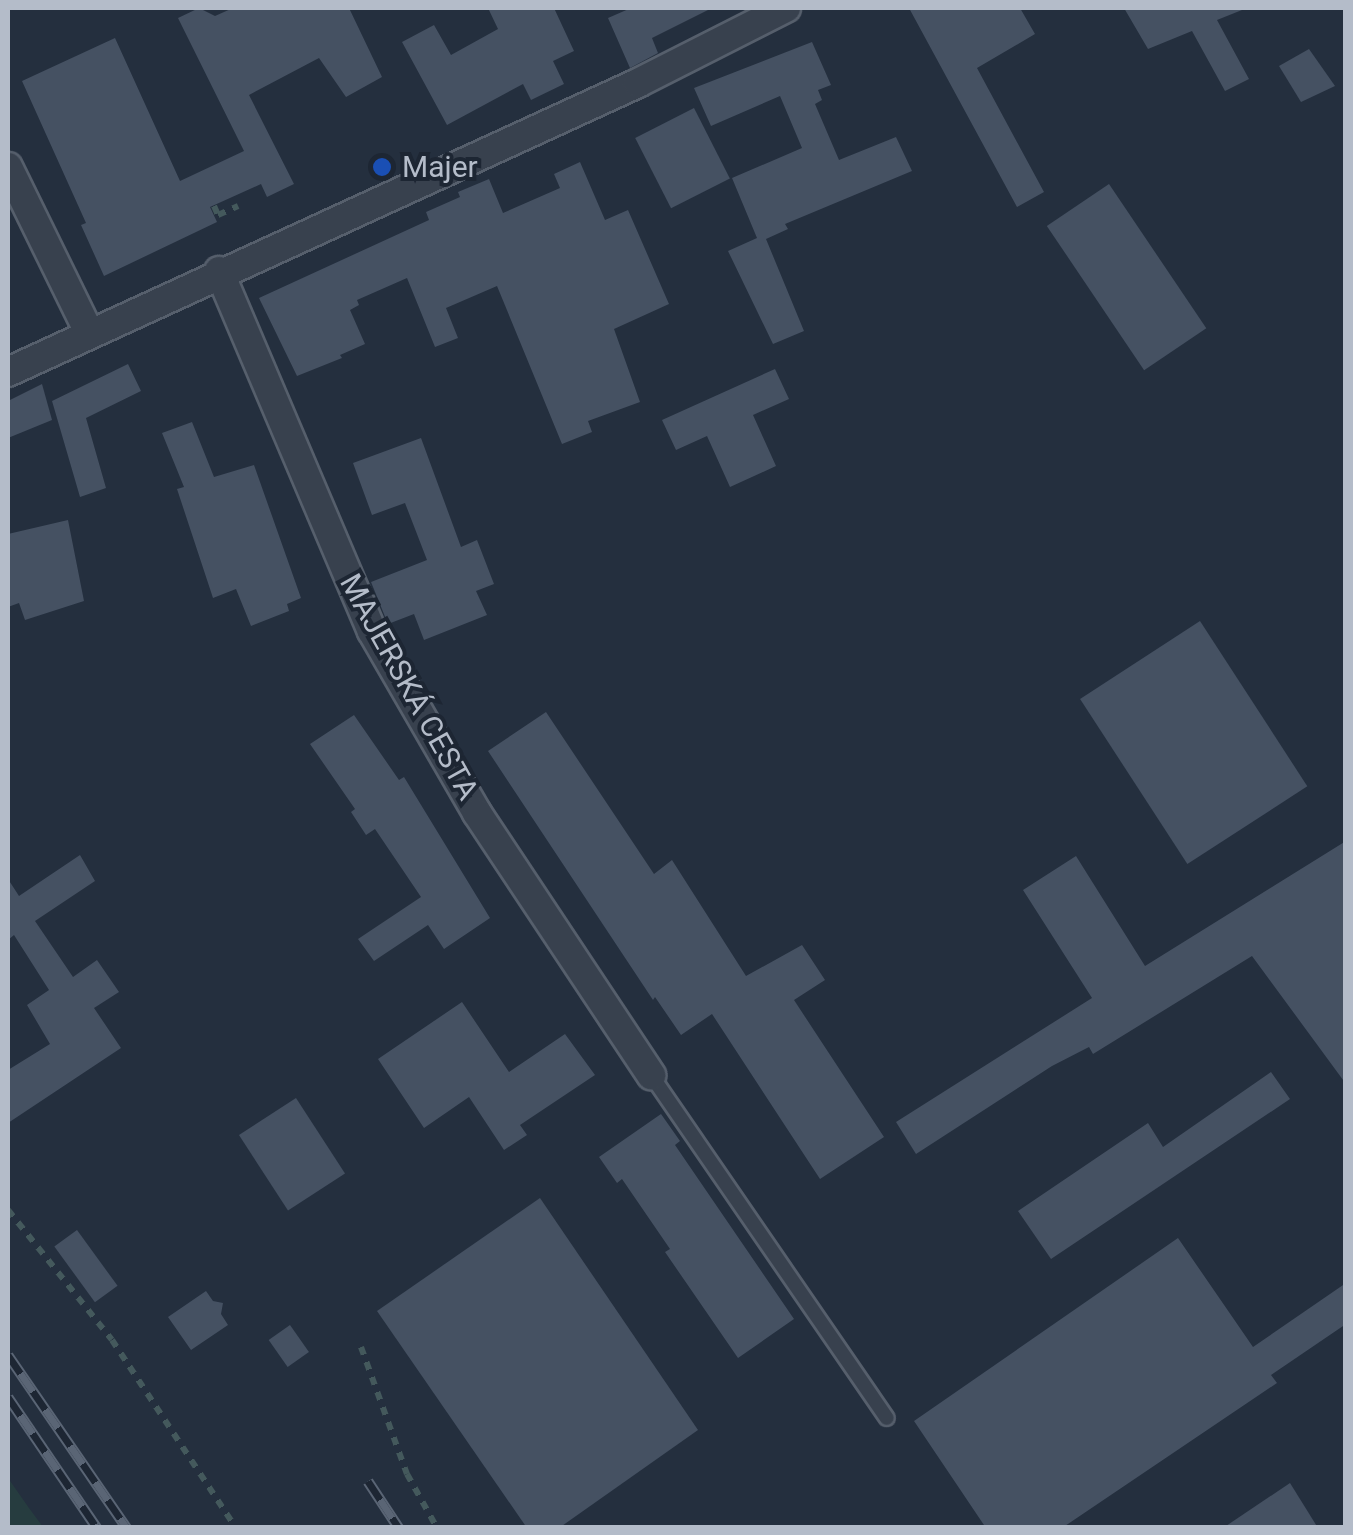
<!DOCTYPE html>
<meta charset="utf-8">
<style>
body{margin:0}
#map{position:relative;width:1353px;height:1535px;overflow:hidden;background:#242f3e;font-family:Roboto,sans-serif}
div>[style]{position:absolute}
.green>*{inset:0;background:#263c3f}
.building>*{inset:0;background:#455162;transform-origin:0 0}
.path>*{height:6px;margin-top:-3px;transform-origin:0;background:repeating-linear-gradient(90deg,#44595c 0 8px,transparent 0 16px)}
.roads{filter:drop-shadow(2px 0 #565f6c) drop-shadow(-2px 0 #565f6c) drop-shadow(0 2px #565f6c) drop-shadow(0 -2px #565f6c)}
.lane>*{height:14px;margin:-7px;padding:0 7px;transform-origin:7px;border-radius:7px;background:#38414e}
.street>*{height:28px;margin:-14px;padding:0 14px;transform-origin:14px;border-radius:14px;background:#38414e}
.rail>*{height:11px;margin-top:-5.5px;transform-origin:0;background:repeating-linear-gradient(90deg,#1d2633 0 22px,#5a6575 0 44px);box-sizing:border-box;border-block:2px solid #5a6575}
.dots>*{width:28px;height:28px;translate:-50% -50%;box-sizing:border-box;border:5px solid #1d2633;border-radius:50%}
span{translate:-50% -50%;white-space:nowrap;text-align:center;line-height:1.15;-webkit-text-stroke:8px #1d2633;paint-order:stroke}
.poi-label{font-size:30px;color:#b4bcc9}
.left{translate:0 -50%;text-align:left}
.street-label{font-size:30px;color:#b4bcc9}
.frame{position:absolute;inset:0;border:10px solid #b4bcc9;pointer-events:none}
</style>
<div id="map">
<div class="green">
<i style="clip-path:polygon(8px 1478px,29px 1508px,43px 1527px,8px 1527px)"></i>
</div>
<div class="building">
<i style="clip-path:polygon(199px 8px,215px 16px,233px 8px,349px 8px,382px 77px,346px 97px,319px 58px,249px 95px,294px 184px,267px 197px,261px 184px,210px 207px,217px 222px,104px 276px,81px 225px,86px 223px,22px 81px,115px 38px,180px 181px,244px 151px,178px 18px)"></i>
<i style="clip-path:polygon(488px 8px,554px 8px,574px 51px,553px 61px,564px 84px,531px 100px,523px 84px,447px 125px,402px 42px,434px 25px,451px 55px,498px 29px)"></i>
<i style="clip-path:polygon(631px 8px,712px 8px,652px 38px,658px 53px,630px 68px,608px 18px)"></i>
<i style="clip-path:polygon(909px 8px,1020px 8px,1035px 34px,977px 68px,1044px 192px,1017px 207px)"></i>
<i style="clip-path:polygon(1124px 8px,1247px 8px,1217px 20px,1249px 79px,1225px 91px,1192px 31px,1148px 49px)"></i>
<i style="clip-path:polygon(812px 42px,831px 85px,818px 90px,822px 100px,815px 104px,839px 160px,896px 137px,912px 171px,785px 224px,788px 229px,766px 239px,804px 331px,773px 344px,728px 251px,757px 238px,732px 178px,802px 148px,780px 96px,711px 126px,694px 88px)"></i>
<i style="clip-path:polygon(1309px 49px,1335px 86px,1301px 102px,1279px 66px)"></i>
<i style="left:694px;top:108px;width:79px;height:66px;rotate:63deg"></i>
<i style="clip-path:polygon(580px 162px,605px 220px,628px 210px,669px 304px,614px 329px,640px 402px,588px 421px,592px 432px,562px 444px,497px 286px,446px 308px,458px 338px,435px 347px,407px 278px,357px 300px,359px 305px,350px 310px,365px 344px,340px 355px,342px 358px,297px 376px,259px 298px,429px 220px,426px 212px,460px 197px,458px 192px,489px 179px,503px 213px,560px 188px,554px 174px)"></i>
<i style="left:1109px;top:184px;width:174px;height:75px;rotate:56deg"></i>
<i style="clip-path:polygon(128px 364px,141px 391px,86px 418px,106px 488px,80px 497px,52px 401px)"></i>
<i style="clip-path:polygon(775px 369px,789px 399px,753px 415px,776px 466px,730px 487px,707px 436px,676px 450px,662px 420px)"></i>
<i style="clip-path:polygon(42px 384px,52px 420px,8px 438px,8px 401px)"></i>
<i style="clip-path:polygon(192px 422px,214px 477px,254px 465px,301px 598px,287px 604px,289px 611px,251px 626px,236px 589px,213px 598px,177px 489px,184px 487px,162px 433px)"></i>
<i style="clip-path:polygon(421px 438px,461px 547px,477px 540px,494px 584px,476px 591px,487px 615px,424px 640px,414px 614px,388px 624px,371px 582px,427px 560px,405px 503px,372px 515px,353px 463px)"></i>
<i style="clip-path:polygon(68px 520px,84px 601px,25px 620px,19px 603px,8px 607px,8px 534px)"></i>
<i style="left:1200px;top:621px;width:197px;height:143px;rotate:57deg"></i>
<i style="clip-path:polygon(546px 712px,654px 874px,672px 860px,746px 976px,802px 945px,825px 980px,794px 1000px,884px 1137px,820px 1179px,712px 1014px,681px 1035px,655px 997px,653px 1000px,488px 751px)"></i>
<i style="clip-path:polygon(354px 715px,399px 780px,404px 777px,490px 918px,444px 949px,428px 925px,374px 961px,358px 939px,421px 897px,375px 829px,366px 835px,351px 812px,355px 809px,310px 744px)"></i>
<i style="clip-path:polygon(1346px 841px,1346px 1084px,1252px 956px,1093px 1054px,1089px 1047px,1052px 1066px,916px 1154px,896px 1122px,1092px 998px,1023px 890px,1076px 856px,1145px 966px)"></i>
<i style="clip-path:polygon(80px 855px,95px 881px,35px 921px,73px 977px,97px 960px,119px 992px,94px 1008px,121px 1048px,8px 1123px,8px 1070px,50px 1044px,27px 1005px,49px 990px,14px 935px,8px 940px,8px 879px,19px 896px)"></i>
<i style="clip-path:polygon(462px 1002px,509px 1072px,565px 1034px,595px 1075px,520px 1125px,527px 1135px,504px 1150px,469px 1097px,424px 1128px,378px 1059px)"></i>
<i style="clip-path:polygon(1271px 1072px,1290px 1099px,1051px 1259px,1018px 1211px,1148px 1123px,1163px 1147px)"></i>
<i style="left:296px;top:1098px;width:90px;height:68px;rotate:57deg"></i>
<i style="clip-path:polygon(661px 1114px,680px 1141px,675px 1145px,794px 1319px,738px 1358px,665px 1252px,670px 1249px,622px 1179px,617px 1183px,599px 1157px)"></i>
<i style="clip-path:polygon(540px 1198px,698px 1430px,559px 1528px,527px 1528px,377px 1311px)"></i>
<i style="left:77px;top:1230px;width:69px;height:28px;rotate:54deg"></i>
<i style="clip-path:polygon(1178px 1238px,1253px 1347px,1346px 1283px,1346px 1324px,1271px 1375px,1277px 1383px,1062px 1528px,986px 1528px,914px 1421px)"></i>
<i style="clip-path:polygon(206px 1291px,213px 1301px,223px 1303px,221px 1314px,228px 1325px,191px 1350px,168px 1317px)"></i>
<i style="left:290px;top:1325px;width:33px;height:26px;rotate:55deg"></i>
<i style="clip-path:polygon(1290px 1483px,1318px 1528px,1223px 1528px)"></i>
</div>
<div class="path">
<i style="left:214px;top:206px;width:10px;rotate:66deg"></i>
<i style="left:218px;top:215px;width:22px;rotate:-24deg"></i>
<i style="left:8px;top:1210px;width:166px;rotate:51.3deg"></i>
<i style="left:112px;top:1340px;width:225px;rotate:56.6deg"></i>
<i style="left:361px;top:1347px;width:135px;rotate:70.1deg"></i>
<i style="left:407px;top:1474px;width:62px;rotate:60.9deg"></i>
</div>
<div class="roads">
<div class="lane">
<i style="left:651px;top:1075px;width:416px;rotate:55.5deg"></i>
</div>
<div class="street">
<i style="left:8px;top:167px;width:184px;rotate:63.9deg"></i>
<i style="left:219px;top:271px;width:391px;rotate:67deg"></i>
<i style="left:372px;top:631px;width:210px;rotate:60deg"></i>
<i style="left:477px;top:813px;width:315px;rotate:56.4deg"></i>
<i style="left:8px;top:372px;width:693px;rotate:-24.64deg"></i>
<i style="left:638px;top:83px;width:166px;rotate:-26.9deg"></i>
</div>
</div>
<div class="rail">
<i style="left:8px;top:1355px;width:210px;rotate:55.5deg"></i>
<i style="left:8px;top:1397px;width:158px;rotate:55.8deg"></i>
<i style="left:368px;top:1481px;width:56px;rotate:56.6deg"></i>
</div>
<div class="dots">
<i style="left:382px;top:167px;background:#1a4fb4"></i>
</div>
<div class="poi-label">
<span class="left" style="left:402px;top:167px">Majer</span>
</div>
<div class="street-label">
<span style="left:409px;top:687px;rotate:61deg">MAJERSKÁ CESTA</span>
</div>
<div class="frame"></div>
</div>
